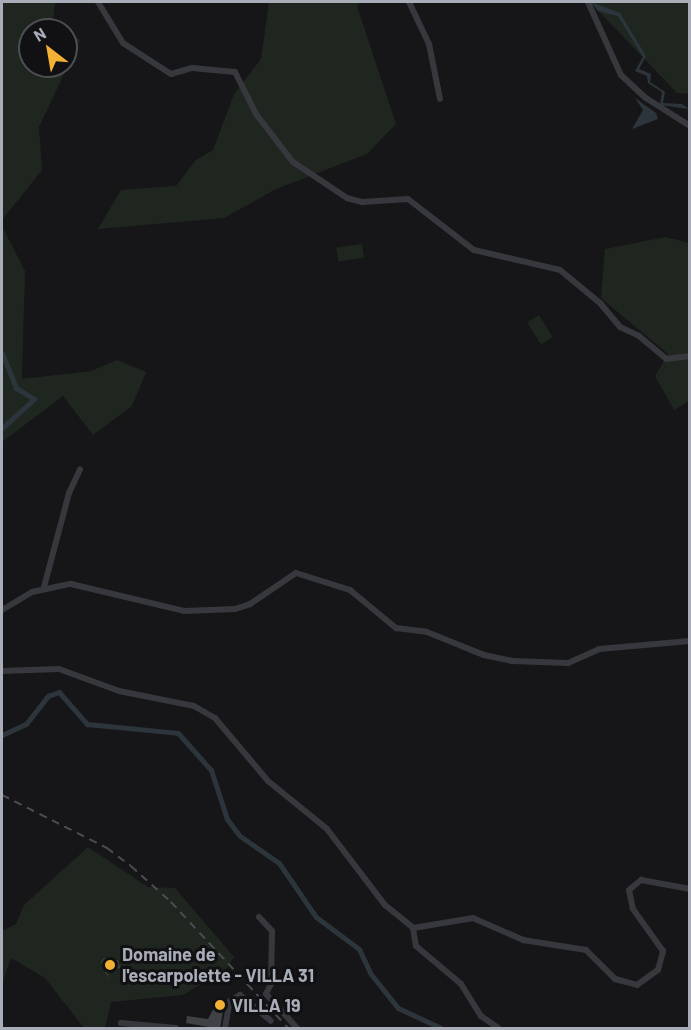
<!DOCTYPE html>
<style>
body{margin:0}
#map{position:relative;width:691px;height:1030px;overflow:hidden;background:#161618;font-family:Barlow,sans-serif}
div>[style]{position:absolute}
.green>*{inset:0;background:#1e261f;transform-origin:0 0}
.water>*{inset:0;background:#2c353c}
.canal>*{height:5px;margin:-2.5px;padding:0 2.5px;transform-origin:2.5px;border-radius:2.5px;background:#2c353c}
.building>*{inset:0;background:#404145}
.minor>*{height:6px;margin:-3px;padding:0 3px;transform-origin:3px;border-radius:3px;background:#37383d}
.rail>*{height:1.5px;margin-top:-0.75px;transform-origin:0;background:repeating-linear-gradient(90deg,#4a4c52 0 8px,transparent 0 14px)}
.dots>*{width:16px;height:16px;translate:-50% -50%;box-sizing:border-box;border:3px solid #111113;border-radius:50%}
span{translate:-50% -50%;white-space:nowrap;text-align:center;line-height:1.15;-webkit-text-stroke:6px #111113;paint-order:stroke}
.poi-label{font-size:18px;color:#a8adb8;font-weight:700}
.left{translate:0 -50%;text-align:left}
.frame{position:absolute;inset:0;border:3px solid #a8adb8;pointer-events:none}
.north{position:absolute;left:18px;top:18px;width:60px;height:60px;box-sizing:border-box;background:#111113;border:2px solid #4d4f55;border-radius:50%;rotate:329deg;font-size:16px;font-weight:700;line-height:24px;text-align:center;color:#a8adb8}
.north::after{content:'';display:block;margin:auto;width:21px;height:27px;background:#f2b134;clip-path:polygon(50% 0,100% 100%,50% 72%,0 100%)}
</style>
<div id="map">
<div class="green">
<i style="clip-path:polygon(2px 2px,55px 2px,53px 21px,66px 30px,30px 30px,30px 66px,66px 66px,66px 30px,80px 40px,39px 127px,42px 170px,2px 220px)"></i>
<i style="clip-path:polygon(269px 2px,360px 2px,357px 6px,396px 124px,367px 154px,276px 189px,224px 218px,98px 229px,121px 190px,176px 186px,196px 160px,213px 150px,234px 94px,261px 59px)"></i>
<i style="clip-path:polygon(590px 2px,689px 2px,689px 94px,677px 93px)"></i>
<i style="clip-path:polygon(2px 226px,25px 271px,22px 379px,91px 371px,117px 360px,146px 372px,132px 406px,93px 435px,63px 396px,2px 442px)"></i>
<i style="clip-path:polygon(666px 237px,689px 243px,689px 401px,674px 410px,655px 376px,668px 354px,601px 298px,605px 249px)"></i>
<i style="left:362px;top:244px;width:14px;height:26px;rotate:82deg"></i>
<i style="left:539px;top:315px;width:26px;height:14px;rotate:58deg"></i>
<i style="clip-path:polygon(88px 847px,148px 887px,175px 888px,234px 957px,226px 969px,183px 995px,111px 1002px,105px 1028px,84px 1028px,45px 978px,11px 958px,2px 984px,2px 931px,16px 924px,24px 905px)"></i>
</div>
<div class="water">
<i style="clip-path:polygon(591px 2px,620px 13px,646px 56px,639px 69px,651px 74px,650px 82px,665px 92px,663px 103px,682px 104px,689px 109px,660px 105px,662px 92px,648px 83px,647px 76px,635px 71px,643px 57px,618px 16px,598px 11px)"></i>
<i style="clip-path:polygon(635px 98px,656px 113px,658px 119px,632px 129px,643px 110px)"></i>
</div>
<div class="canal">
<i style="left:2px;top:353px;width:38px;rotate:68deg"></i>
<i style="left:16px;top:388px;width:21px;rotate:31deg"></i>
<i style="left:34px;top:399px;width:43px;rotate:137.8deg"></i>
<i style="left:2px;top:735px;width:26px;rotate:-25deg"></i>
<i style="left:26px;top:724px;width:36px;rotate:-52deg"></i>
<i style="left:48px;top:696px;width:12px;rotate:-20deg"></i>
<i style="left:59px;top:692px;width:43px;rotate:48.8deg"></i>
<i style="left:87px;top:724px;width:91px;rotate:5.6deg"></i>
<i style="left:178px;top:733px;width:50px;rotate:48.3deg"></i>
<i style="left:211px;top:770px;width:52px;rotate:71.9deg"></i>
<i style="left:227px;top:819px;width:21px;rotate:53deg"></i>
<i style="left:240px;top:836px;width:47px;rotate:34.7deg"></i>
<i style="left:279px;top:863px;width:65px;rotate:55.6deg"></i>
<i style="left:316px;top:917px;width:54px;rotate:36.7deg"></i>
<i style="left:359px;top:949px;width:26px;rotate:65deg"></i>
<i style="left:370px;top:973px;width:45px;rotate:51.3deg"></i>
<i style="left:398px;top:1008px;width:47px;rotate:24.9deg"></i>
</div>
<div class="building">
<i style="clip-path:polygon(104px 958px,118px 960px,120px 968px,107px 971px,108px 978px,101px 962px)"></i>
<i style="clip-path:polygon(220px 997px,225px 999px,220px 1029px,186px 1023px,187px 1016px,208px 1019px)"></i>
</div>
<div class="minor">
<i style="left:98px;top:2px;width:48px;rotate:58.6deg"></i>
<i style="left:123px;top:43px;width:57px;rotate:32.9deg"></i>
<i style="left:171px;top:74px;width:22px;rotate:-16deg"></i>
<i style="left:192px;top:68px;width:43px;rotate:5.3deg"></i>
<i style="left:235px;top:72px;width:47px;rotate:63.4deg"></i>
<i style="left:256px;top:114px;width:61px;rotate:52.4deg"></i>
<i style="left:293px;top:162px;width:65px;rotate:33.7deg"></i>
<i style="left:347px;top:198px;width:16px;rotate:15deg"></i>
<i style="left:362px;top:202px;width:46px;rotate:-3.7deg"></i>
<i style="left:408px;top:199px;width:83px;rotate:37.7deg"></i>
<i style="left:474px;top:250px;width:88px;rotate:13.1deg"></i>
<i style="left:560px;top:270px;width:52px;rotate:39.5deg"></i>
<i style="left:600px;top:303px;width:31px;rotate:50deg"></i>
<i style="left:620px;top:327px;width:21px;rotate:25deg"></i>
<i style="left:639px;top:336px;width:35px;rotate:40deg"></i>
<i style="left:666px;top:359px;width:24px;rotate:-7deg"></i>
<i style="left:409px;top:2px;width:47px;rotate:64.5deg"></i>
<i style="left:429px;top:44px;width:56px;rotate:78.7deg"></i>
<i style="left:588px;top:2px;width:80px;rotate:65.7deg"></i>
<i style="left:621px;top:75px;width:34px;rotate:43deg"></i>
<i style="left:646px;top:98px;width:52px;rotate:32.5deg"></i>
<i style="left:44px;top:587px;width:97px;rotate:-75.1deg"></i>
<i style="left:69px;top:493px;width:26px;rotate:-65deg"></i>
<i style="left:2px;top:610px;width:35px;rotate:-31deg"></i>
<i style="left:32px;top:592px;width:40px;rotate:-12deg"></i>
<i style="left:71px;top:584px;width:116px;rotate:13.4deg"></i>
<i style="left:184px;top:611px;width:51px;rotate:-2.2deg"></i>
<i style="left:235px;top:609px;width:16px;rotate:-18deg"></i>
<i style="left:250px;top:604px;width:55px;rotate:-34deg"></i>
<i style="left:296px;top:573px;width:57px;rotate:17.5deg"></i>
<i style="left:350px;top:590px;width:60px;rotate:39.6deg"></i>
<i style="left:396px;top:628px;width:31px;rotate:7deg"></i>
<i style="left:427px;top:632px;width:61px;rotate:22deg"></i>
<i style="left:484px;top:655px;width:29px;rotate:12deg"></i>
<i style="left:512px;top:661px;width:56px;rotate:2deg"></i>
<i style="left:568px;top:663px;width:34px;rotate:-24deg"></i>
<i style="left:599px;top:649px;width:91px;rotate:-5deg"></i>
<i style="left:2px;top:671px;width:57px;rotate:-2deg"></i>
<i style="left:59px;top:669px;width:64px;rotate:20.1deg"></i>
<i style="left:119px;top:691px;width:76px;rotate:11.3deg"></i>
<i style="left:194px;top:706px;width:24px;rotate:30deg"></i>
<i style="left:215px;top:718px;width:82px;rotate:49.9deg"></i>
<i style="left:268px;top:781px;width:76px;rotate:39.1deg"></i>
<i style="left:327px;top:829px;width:96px;rotate:52.7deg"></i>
<i style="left:385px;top:905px;width:36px;rotate:39deg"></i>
<i style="left:413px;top:928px;width:61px;rotate:-9.5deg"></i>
<i style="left:473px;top:918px;width:55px;rotate:23.7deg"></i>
<i style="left:523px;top:940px;width:64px;rotate:9deg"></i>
<i style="left:586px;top:950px;width:41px;rotate:45deg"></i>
<i style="left:615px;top:979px;width:23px;rotate:15deg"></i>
<i style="left:637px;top:985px;width:26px;rotate:-36deg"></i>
<i style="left:658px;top:970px;width:20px;rotate:-75deg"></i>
<i style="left:663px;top:951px;width:52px;rotate:-125.5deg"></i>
<i style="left:633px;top:909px;width:19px;rotate:-102deg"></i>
<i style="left:629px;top:890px;width:16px;rotate:-40deg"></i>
<i style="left:641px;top:880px;width:50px;rotate:10.4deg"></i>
<i style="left:259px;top:917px;width:19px;rotate:47deg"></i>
<i style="left:272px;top:931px;width:53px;rotate:91.1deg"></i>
<i style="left:271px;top:984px;width:11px;rotate:117deg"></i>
<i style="left:266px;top:994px;width:46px;rotate:47.6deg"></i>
<i style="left:413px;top:928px;width:18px;rotate:81deg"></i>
<i style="left:416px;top:946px;width:59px;rotate:40.2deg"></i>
<i style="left:461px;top:984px;width:38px;rotate:58deg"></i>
<i style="left:481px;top:1016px;width:21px;rotate:35deg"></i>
<i style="left:121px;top:1023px;width:55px;rotate:5.2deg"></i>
<i style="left:225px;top:1028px;width:27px;rotate:-80deg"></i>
<i style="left:230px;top:1001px;width:12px;rotate:-31deg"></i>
<i style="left:240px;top:995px;width:40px;rotate:40deg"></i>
</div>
<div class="rail">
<i style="left:2px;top:795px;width:118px;rotate:26.8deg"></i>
<i style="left:107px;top:848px;width:30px;rotate:37deg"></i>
<i style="left:131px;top:866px;width:54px;rotate:42deg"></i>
<i style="left:171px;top:902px;width:172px;rotate:47.1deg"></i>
</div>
<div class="dots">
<i style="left:110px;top:965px;background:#f2b134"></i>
<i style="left:220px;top:1005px;background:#f2b134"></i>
</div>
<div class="poi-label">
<span class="left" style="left:122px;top:965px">Domaine de<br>l'escarpolette - VILLA 31</span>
<span class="left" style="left:232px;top:1005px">VILLA 19</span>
</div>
<div class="frame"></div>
<div class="north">N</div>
</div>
